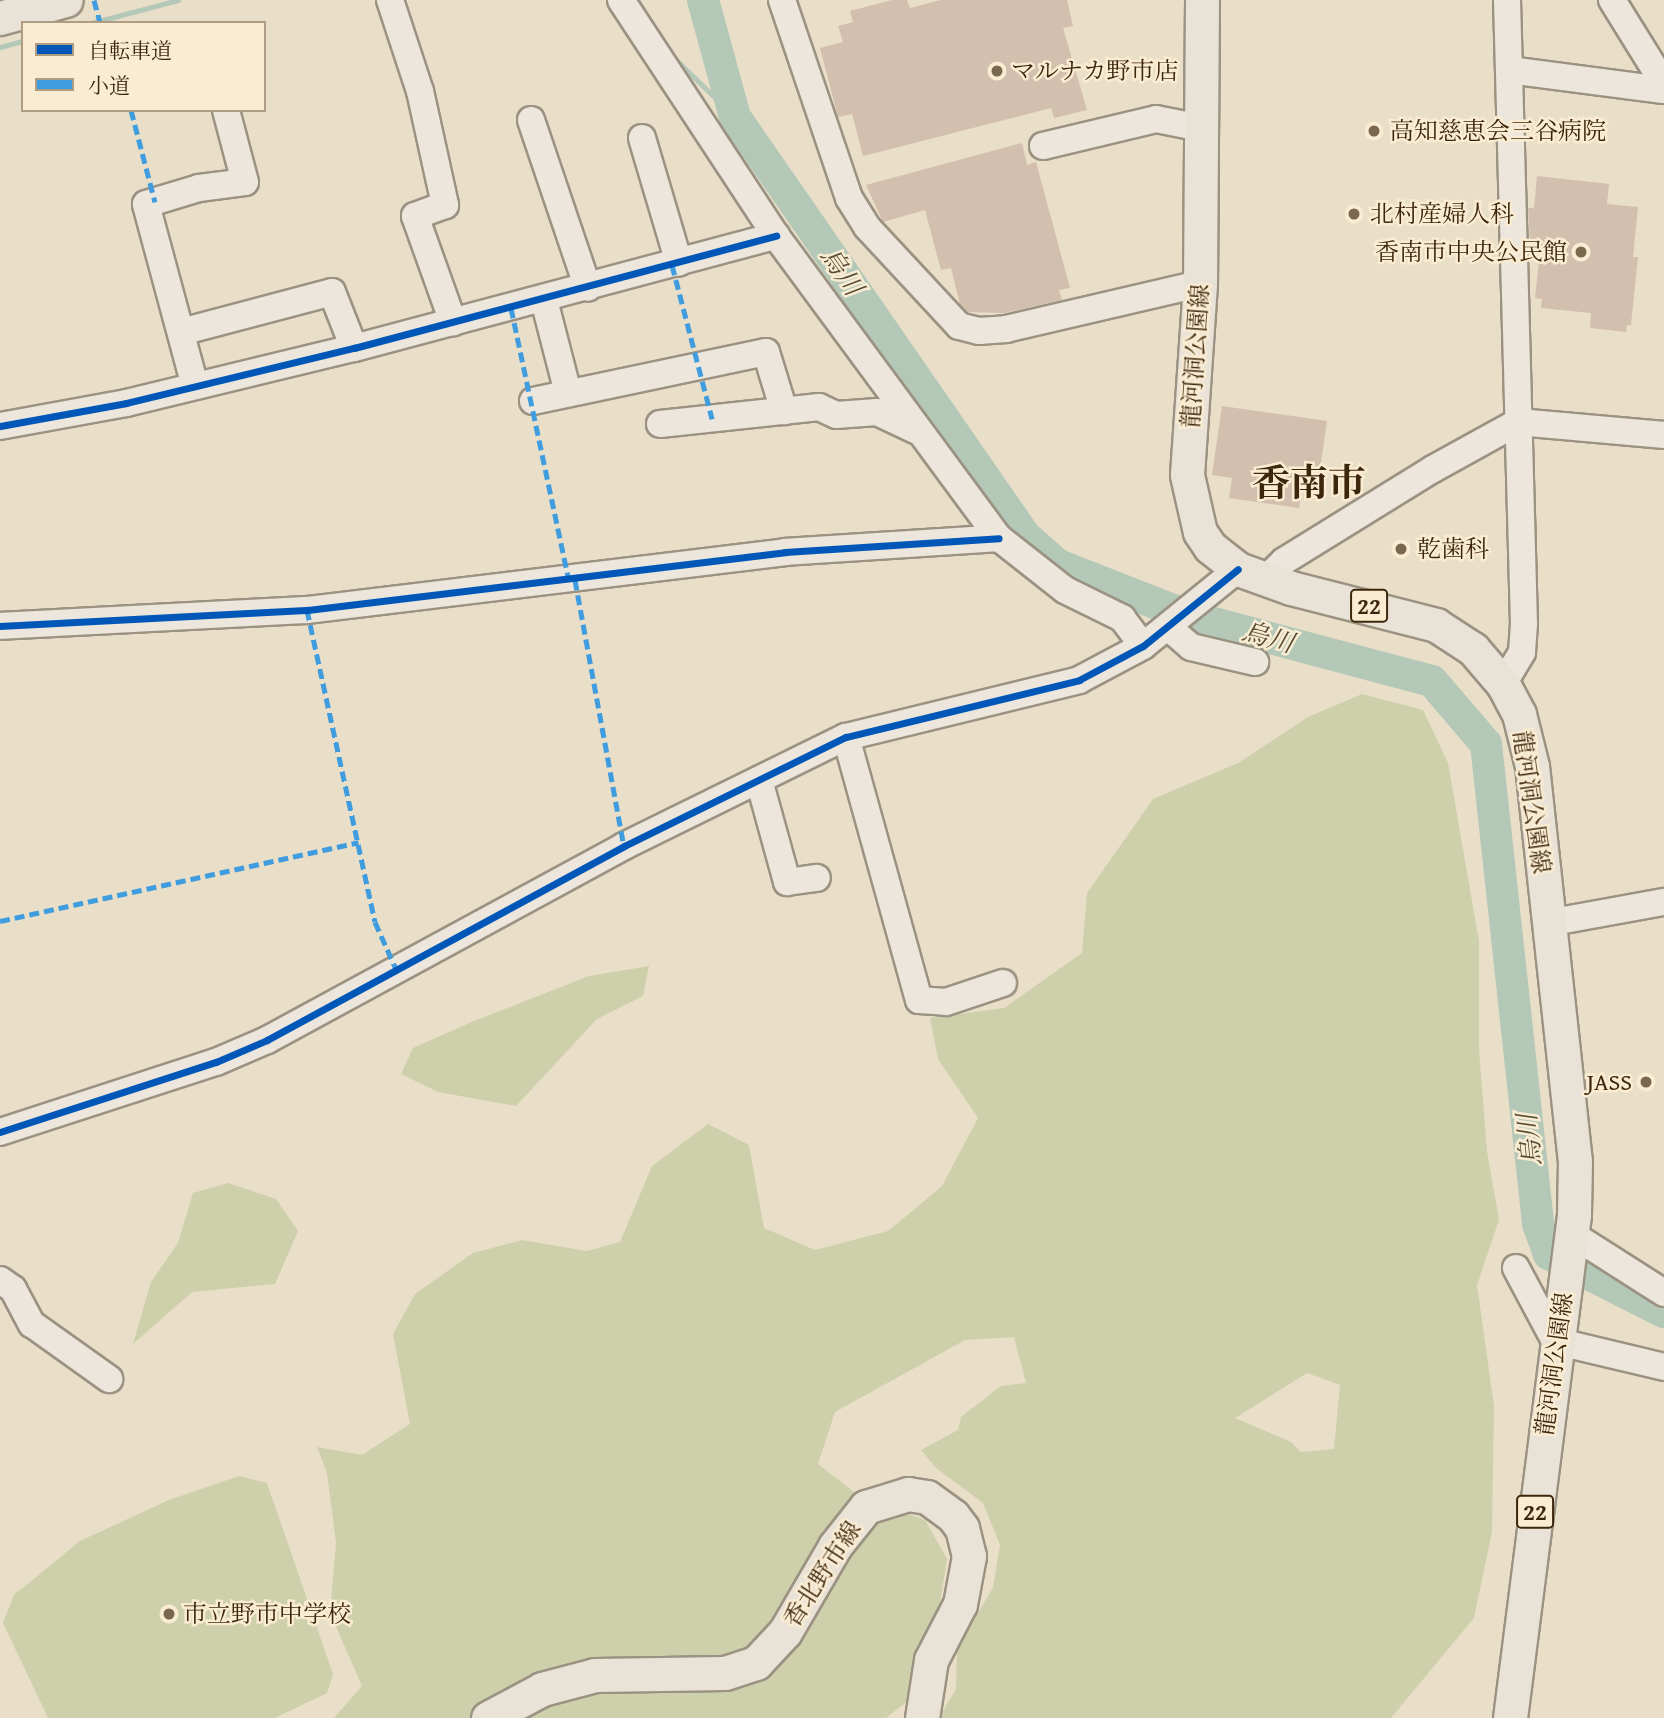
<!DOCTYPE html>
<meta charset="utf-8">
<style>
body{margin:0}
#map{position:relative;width:1664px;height:1718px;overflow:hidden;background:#e9dec8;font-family:"Gentium Book Plus","Noto Serif JP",serif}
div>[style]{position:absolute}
.green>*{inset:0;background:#ced0ab}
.stream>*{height:5px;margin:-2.5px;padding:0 2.5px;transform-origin:2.5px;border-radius:2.5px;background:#b4c8b8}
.river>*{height:32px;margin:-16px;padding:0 16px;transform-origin:16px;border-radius:16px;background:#b4c8b8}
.building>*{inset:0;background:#d2bfae}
.roads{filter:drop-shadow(2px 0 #9b9282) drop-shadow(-2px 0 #9b9282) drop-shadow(0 2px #9b9282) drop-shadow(0 -2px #9b9282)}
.minor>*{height:26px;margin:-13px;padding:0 13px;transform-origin:13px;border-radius:13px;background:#ece6dc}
.major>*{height:33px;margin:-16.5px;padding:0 16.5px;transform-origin:16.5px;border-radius:16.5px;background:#e9e2d6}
.quiet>*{height:5px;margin-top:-2.5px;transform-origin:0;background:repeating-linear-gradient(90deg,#3f9cde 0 10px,transparent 0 15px)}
.cycleway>*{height:7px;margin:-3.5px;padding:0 3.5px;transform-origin:3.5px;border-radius:3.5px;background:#0057b8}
.dots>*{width:19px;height:19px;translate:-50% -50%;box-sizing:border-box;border:4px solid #faecd3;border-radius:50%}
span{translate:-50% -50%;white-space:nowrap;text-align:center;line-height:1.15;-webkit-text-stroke:5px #faecd3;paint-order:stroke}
.shield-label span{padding:2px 5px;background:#faecd3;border:2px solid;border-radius:5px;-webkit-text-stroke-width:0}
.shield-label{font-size:23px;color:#3d270c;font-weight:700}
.poi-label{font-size:24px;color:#3d270c}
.left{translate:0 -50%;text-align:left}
.right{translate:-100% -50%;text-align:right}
.street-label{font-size:24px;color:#3d270c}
.water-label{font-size:26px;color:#554d35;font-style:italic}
.town-label{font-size:38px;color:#3d270c;font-weight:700}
.legend{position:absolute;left:21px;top:21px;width:245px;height:91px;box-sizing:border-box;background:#faecd3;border:2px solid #ae9d83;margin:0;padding:9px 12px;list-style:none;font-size:21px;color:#3d270c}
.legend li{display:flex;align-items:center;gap:14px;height:35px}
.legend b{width:35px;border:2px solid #ae9d83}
</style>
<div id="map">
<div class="green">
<i style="clip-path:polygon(evenodd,1362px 694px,1423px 710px,1448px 763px,1479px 941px,1479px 1050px,1487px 1151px,1499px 1220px,1477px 1285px,1494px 1406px,1492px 1532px,1474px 1618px,1391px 1718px,939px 1718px,956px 1689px,957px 1648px,993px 1588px,1000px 1545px,983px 1503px,936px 1468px,921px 1450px,958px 1430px,961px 1417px,1001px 1386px,1026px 1383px,1014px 1337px,965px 1340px,835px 1412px,818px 1464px,859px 1496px,925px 1520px,947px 1559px,937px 1622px,914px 1696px,886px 1718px,334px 1718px,362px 1686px,330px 1613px,336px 1543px,327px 1473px,317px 1447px,362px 1455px,410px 1424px,393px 1334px,415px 1294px,473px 1253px,522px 1240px,587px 1251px,620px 1242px,652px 1166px,708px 1124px,749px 1145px,764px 1228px,815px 1250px,888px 1231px,942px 1186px,978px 1118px,938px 1059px,930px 1018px,1004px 1008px,1082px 953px,1087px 893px,1153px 799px,1238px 763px,1308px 717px,1362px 694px,1307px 1373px,1340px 1385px,1334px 1449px,1301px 1452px,1291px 1442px,1235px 1418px,1307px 1373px)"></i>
<i style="clip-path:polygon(649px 966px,643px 996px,597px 1019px,516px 1106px,438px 1092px,401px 1074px,413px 1048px,474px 1021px,589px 976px)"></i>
<i style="clip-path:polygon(228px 1183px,276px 1199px,298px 1231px,275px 1284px,192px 1292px,133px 1344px,151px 1282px,178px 1243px,193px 1193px)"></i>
<i style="clip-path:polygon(239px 1476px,267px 1483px,333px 1674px,327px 1693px,275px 1718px,48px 1718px,3px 1623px,14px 1595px,80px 1541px,169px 1500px)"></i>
</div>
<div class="stream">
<i style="left:637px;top:0;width:12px;rotate:59deg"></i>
<i style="left:91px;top:23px;width:90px;rotate:-14.8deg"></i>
<i style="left:0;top:47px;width:24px;rotate:-15deg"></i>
<i style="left:672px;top:56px;width:88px;rotate:44.1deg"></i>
</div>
<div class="river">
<i style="left:703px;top:0;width:121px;rotate:74.7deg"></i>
<i style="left:735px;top:117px;width:510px;rotate:55.31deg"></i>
<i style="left:1025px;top:536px;width:44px;rotate:41.3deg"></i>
<i style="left:1058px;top:565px;width:143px;rotate:21.4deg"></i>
<i style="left:1191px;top:617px;width:249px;rotate:14.9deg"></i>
<i style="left:1432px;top:681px;width:83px;rotate:49.4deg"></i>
<i style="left:1486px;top:744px;width:483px;rotate:83.8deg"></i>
<i style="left:1538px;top:1224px;width:32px;rotate:70deg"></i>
<i style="left:1549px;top:1254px;width:129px;rotate:26.8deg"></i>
</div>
<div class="building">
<i style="clip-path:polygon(892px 0,907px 0,910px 8px,941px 0,1067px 0,1073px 26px,1063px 28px,1087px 110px,1054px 118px,1051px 108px,863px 156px,852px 114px,838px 117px,820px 48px,843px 42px,838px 26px,853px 22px,850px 11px)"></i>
<i style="clip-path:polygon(1022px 143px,1027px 165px,1036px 162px,1070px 288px,1059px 290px,1062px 300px,1004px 313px,967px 312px,960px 304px,951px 268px,941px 270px,925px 210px,883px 222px,866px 185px)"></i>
<i style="clip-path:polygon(1537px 176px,1609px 184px,1607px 204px,1638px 207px,1633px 257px,1638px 257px,1631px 325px,1627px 325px,1626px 332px,1590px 328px,1591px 313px,1541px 308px,1542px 299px,1535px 298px,1541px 241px,1530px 240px,1528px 208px,1534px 208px)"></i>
<i style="clip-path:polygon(1222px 406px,1327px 421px,1317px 490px,1302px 488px,1299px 508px,1229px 498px,1232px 478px,1212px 475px)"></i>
</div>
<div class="roads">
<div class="minor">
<i style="left:390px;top:0;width:96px;rotate:71.8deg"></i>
<i style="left:420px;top:91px;width:117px;rotate:77.6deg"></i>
<i style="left:445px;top:205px;width:32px;rotate:160deg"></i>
<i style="left:415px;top:216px;width:113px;rotate:70.3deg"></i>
<i style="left:621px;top:0;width:282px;rotate:56.7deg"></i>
<i style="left:776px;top:236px;width:375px;rotate:53.6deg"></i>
<i style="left:999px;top:538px;width:84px;rotate:38.2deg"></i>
<i style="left:1065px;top:590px;width:64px;rotate:26.2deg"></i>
<i style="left:1122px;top:618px;width:35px;rotate:53deg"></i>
<i style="left:782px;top:0;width:209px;rotate:71.3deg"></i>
<i style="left:849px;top:198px;width:34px;rotate:58deg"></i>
<i style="left:867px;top:227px;width:135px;rotate:47.1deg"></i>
<i style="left:959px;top:326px;width:21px;rotate:14deg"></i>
<i style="left:979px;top:331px;width:27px;rotate:-4deg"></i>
<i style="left:1006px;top:329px;width:199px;rotate:-13.1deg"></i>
<i style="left:1612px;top:0;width:99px;rotate:58.2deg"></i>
<i style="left:1509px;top:70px;width:156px;rotate:7.4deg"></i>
<i style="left:531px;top:120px;width:177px;rotate:71.3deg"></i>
<i style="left:642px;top:138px;width:130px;rotate:73.5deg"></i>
<i style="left:1043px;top:146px;width:116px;rotate:-13.4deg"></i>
<i style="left:1156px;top:119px;width:46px;rotate:11.3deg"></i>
<i style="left:544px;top:300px;width:96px;rotate:75.5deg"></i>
<i style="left:181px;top:332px;width:156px;rotate:-14.8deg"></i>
<i style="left:332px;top:292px;width:60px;rotate:68.6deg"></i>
<i style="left:195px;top:386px;width:188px;rotate:-105.1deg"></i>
<i style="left:146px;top:204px;width:55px;rotate:-16.8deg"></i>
<i style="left:199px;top:188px;width:46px;rotate:-7.4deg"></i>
<i style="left:245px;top:182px;width:74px;rotate:-104.8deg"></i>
<i style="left:533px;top:401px;width:238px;rotate:-11.9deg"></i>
<i style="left:766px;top:352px;width:62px;rotate:73deg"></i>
<i style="left:660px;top:424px;width:160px;rotate:-6.1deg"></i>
<i style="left:819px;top:407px;width:19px;rotate:25deg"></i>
<i style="left:836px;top:415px;width:41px;rotate:-4.2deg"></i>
<i style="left:877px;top:412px;width:44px;rotate:25.4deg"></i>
<i style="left:0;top:426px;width:128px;rotate:-10.3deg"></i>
<i style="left:126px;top:403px;width:235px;rotate:-13.6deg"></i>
<i style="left:354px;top:348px;width:437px;rotate:-14.9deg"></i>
<i style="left:1265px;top:580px;width:27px;rotate:-45deg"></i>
<i style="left:1284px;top:561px;width:175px;rotate:-31.7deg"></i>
<i style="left:1433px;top:469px;width:97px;rotate:-28.9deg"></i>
<i style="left:1518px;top:422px;width:147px;rotate:5.1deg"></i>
<i style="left:0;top:626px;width:307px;rotate:-3deg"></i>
<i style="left:307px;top:610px;width:482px;rotate:-6.9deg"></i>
<i style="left:785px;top:552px;width:214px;rotate:-3.7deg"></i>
<i style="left:1168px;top:627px;width:30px;rotate:41deg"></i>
<i style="left:1191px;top:647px;width:66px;rotate:13.2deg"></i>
<i style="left:1503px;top:684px;width:37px;rotate:-59deg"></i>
<i style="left:1522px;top:652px;width:28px;rotate:-86deg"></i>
<i style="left:1524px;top:624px;width:624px;rotate:-91.56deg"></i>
<i style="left:846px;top:737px;width:273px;rotate:74.5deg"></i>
<i style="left:919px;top:1000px;width:27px;rotate:4deg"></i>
<i style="left:946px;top:1002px;width:60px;rotate:-18.4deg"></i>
<i style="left:759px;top:780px;width:106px;rotate:74.6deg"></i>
<i style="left:787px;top:882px;width:30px;rotate:-8deg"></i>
<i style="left:1548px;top:923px;width:118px;rotate:-10.3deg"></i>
<i style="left:0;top:1132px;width:227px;rotate:-18deg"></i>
<i style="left:216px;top:1062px;width:56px;rotate:-23.3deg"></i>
<i style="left:267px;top:1040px;width:406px;rotate:-28.5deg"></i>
<i style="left:624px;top:846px;width:247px;rotate:-26.2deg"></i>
<i style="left:846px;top:737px;width:240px;rotate:-13.7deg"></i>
<i style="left:1079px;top:680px;width:72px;rotate:-28deg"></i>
<i style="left:1143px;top:646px;width:122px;rotate:-39deg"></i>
<i style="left:1573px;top:1235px;width:108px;rotate:32.5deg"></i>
<i style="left:1516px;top:1268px;width:83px;rotate:61.9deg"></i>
<i style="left:1555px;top:1341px;width:112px;rotate:13.4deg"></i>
<i style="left:0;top:1280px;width:16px;rotate:35deg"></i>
<i style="left:13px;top:1289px;width:40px;rotate:62deg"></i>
<i style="left:32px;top:1324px;width:95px;rotate:35.5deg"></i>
</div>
<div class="major">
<i style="left:1202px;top:0;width:284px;rotate:90.4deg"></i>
<i style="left:1200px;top:284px;width:191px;rotate:93.9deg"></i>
<i style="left:1187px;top:475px;width:58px;rotate:77.2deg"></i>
<i style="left:1200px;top:532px;width:18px;rotate:56deg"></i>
<i style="left:1210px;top:547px;width:36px;rotate:38deg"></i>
<i style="left:1238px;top:569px;width:56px;rotate:19.7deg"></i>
<i style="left:1291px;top:588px;width:150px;rotate:14.3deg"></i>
<i style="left:1436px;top:625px;width:44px;rotate:33deg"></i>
<i style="left:1473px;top:649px;width:46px;rotate:49.4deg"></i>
<i style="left:1503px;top:684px;width:34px;rotate:62deg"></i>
<i style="left:1519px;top:714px;width:54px;rotate:76deg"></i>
<i style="left:1532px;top:766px;width:397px;rotate:83.8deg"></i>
<i style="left:1575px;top:1161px;width:54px;rotate:91.1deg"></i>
<i style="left:1574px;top:1215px;width:507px;rotate:97.25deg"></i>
<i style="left:0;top:18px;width:68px;rotate:-15.3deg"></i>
<i style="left:488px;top:1718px;width:61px;rotate:-28.2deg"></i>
<i style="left:542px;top:1689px;width:55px;rotate:-14.8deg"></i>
<i style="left:595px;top:1675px;width:130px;rotate:-0.9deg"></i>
<i style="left:725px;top:1673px;width:33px;rotate:-18deg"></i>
<i style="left:756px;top:1663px;width:42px;rotate:-46.9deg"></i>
<i style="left:785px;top:1632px;width:99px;rotate:-59.8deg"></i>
<i style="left:835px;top:1546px;width:50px;rotate:-51.5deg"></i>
<i style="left:866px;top:1507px;width:44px;rotate:-17.2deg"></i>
<i style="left:908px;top:1494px;width:19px;rotate:9deg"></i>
<i style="left:927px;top:1497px;width:32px;rotate:36deg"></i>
<i style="left:953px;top:1516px;width:15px;rotate:53deg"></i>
<i style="left:962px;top:1528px;width:29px;rotate:76deg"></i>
<i style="left:969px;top:1556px;width:49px;rotate:100.6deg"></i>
<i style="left:960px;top:1604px;width:63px;rotate:117.4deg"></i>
<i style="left:931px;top:1660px;width:59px;rotate:98.8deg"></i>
</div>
</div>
<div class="quiet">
<i style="left:94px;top:0;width:24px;rotate:75deg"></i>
<i style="left:131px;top:110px;width:95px;rotate:75.4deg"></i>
<i style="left:672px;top:265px;width:159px;rotate:75.4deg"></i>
<i style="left:511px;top:308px;width:279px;rotate:78deg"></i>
<i style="left:575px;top:580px;width:270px;rotate:79.6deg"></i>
<i style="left:307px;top:610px;width:319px;rotate:77.7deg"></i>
<i style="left:375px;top:922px;width:51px;rotate:65.9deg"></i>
<i style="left:0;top:921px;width:367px;rotate:-12.4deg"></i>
</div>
<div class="cycleway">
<i style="left:0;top:426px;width:128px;rotate:-10.3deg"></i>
<i style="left:126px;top:403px;width:235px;rotate:-13.6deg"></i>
<i style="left:354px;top:348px;width:437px;rotate:-14.9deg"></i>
<i style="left:0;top:626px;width:307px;rotate:-3deg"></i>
<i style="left:307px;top:610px;width:482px;rotate:-6.9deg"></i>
<i style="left:785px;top:552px;width:214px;rotate:-3.7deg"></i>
<i style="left:0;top:1132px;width:227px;rotate:-18deg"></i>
<i style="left:216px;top:1062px;width:56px;rotate:-23.3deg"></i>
<i style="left:267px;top:1040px;width:406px;rotate:-28.5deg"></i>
<i style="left:624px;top:846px;width:247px;rotate:-26.2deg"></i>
<i style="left:846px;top:737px;width:240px;rotate:-13.7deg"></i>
<i style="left:1079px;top:680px;width:72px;rotate:-28deg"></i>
<i style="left:1143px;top:646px;width:122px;rotate:-39deg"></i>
</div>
<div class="dots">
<i style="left:997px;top:71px;background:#79674e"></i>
<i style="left:1374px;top:131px;background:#79674e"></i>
<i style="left:1354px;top:214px;background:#79674e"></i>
<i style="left:1581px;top:252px;background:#79674e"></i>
<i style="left:1401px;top:549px;background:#79674e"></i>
<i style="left:1646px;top:1082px;background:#79674e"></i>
<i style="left:169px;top:1614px;background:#79674e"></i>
</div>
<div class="shield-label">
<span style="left:1369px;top:606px">22</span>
<span style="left:1535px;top:1512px">22</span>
</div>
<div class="poi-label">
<span class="left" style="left:1011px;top:71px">マルナカ野市店</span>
<span class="left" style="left:1390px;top:131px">高知慈恵会三谷病院</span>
<span class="left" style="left:1370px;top:214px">北村産婦人科</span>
<span class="right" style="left:1567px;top:252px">香南市中央公民館</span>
<span class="left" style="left:1417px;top:549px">乾歯科</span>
<span class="right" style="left:1632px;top:1082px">JASS</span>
<span class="left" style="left:183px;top:1614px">市立野市中学校</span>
</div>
<div class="street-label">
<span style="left:1195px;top:356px;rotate:-86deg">龍河洞公園線</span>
<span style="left:1532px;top:802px;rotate:82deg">龍河洞公園線</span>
<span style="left:1554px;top:1364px;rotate:-82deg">龍河洞公園線</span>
<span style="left:822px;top:1574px;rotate:-57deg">香北野市線</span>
</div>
<div class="water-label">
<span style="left:842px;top:271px;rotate:55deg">烏川</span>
<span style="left:1268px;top:637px;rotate:15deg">烏川</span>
<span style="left:1529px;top:1140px;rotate:-96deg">烏川</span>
</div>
<div class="town-label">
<span style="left:1309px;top:483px">香南市</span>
</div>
<ul class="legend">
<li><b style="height:9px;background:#0057b8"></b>自転車道</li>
<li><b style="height:9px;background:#3f9cde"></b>小道</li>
</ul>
</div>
